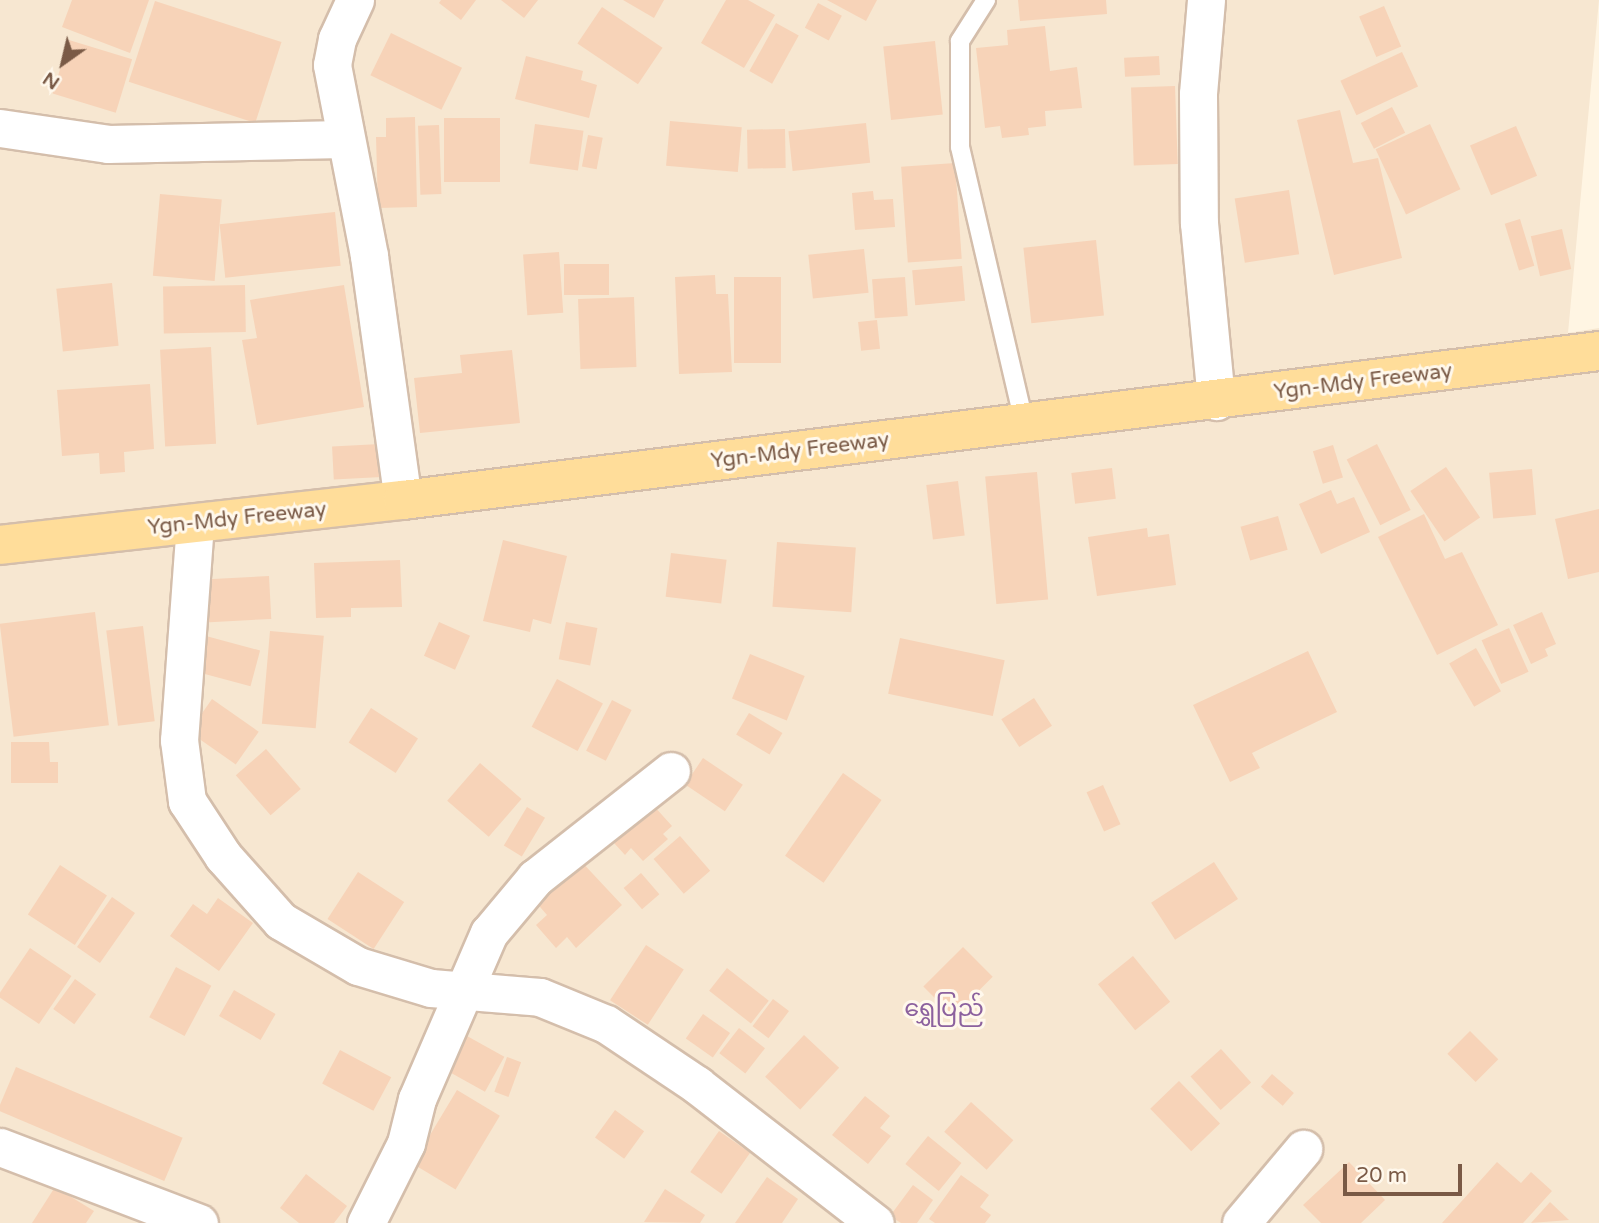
<!DOCTYPE html>
<meta charset="utf-8">
<style>
body{margin:0}
#map{position:relative;width:1599px;height:1223px;overflow:hidden;background:#fff5e3;font-family:"Varela Round","Noto Sans Myanmar",sans-serif}
div>[style]{position:absolute}
.residential>*{inset:0;background:#f7e7d1}
.building>*{inset:0;background:#f7d3b8;transform-origin:0 0}
.roads{filter:drop-shadow(2px 0 #d4beab) drop-shadow(-2px 0 #d4beab) drop-shadow(0 2px #d4beab) drop-shadow(0 -2px #d4beab)}
.lane>*{height:18px;margin:-9px;padding:0 9px;transform-origin:9px;border-radius:9px;background:#fff}
.street>*{height:37px;margin:-18.5px;padding:0 18.5px;transform-origin:18.5px;border-radius:18.5px;background:#fff}
.primary>*{height:38px;margin:-19px;padding:0 19px;transform-origin:19px;border-radius:19px;background:#ffdd9a}
span{translate:-50% -50%;white-space:nowrap;text-align:center;line-height:1.15;-webkit-text-stroke:6px #fff8ec;paint-order:stroke}
.street-label{font-size:21px;color:#7a5a46}
.quarter-label{font-size:24px;color:#8c619e}
.north{position:absolute;left:28px;top:28px;width:70px;height:70px;-webkit-text-stroke:5px #fff8ec;paint-order:stroke;rotate:214deg;font-size:19px;font-weight:700;line-height:28px;text-align:center;color:#7a5a46}
.north::after{content:'';display:block;margin:auto;width:24px;height:32px;background:#7a5a46;clip-path:polygon(50% 0,100% 100%,50% 72%,0 100%)}
.scale{position:absolute;left:1343px;top:1164px;width:119px;height:32px;box-sizing:border-box;border:4px solid #7a5a46;border-top:0;padding-left:9px;font-size:21px;line-height:24px;white-space:nowrap;color:#7a5a46;-webkit-text-stroke:5px #fff8ec;paint-order:stroke}
</style>
<div id="map">
<div class="residential">
<i style="clip-path:polygon(0 0,1599px 0,1568px 333px,1599px 328px,1599px 1223px,0 1223px)"></i>
</div>
<div class="building">
<i style="clip-path:polygon(72px 0,149px 0,130px 53px,62px 27px)"></i>
<i style="clip-path:polygon(441px 0,476px 0,461px 20px,439px 3px)"></i>
<i style="clip-path:polygon(501px 0,538px 0,524px 18px)"></i>
<i style="clip-path:polygon(623px 0,664px 0,654px 18px)"></i>
<i style="clip-path:polygon(726px 0,748px 0,775px 15px,744px 68px,701px 43px)"></i>
<i style="clip-path:polygon(827px 0,877px 0,866px 21px)"></i>
<i style="clip-path:polygon(1018px 0,1106px 0,1107px 14px,1020px 21px)"></i>
<i style="left:155px;top:1px;width:133px;height:85px;rotate:18deg"></i>
<i style="left:818px;top:3px;width:27px;height:28px;rotate:28deg"></i>
<i style="left:1384px;top:6px;width:44px;height:27px;rotate:67deg"></i>
<i style="left:602px;top:7px;width:73px;height:44px;rotate:34deg"></i>
<i style="left:776px;top:23px;width:26px;height:55px;rotate:29deg"></i>
<i style="clip-path:polygon(1045px 26px,1050px 71px,1077px 67px,1082px 108px,1045px 111px,1046px 126px,1028px 128px,1029px 135px,1002px 138px,1000px 126px,985px 128px,976px 48px,1008px 45px,1007px 30px)"></i>
<i style="left:391px;top:33px;width:79px;height:47px;rotate:26deg"></i>
<i style="left:69px;top:40px;width:66px;height:56px;rotate:17deg"></i>
<i style="left:935px;top:41px;width:74px;height:52px;rotate:84deg"></i>
<i style="left:1402px;top:52px;width:38px;height:68px;rotate:65deg"></i>
<i style="clip-path:polygon(526px 56px,583px 71px,581px 80px,597px 85px,589px 118px,515px 99px)"></i>
<i style="left:1159px;top:56px;width:19px;height:35px;rotate:87deg"></i>
<i style="left:1175px;top:86px;width:78px;height:44px;rotate:88deg"></i>
<i style="left:1392px;top:107px;width:29px;height:35px;rotate:63deg"></i>
<i style="clip-path:polygon(1340px 110px,1353px 163px,1378px 158px,1402px 258px,1334px 275px,1297px 120px)"></i>
<i style="clip-path:polygon(415px 117px,417px 207px,378px 208px,376px 137px,386px 137px,386px 118px)"></i>
<i style="left:444px;top:118px;width:56px;height:64px"></i>
<i style="left:670px;top:121px;width:72px;height:45px;rotate:5deg"></i>
<i style="left:866px;top:123px;width:40px;height:78px;rotate:84deg"></i>
<i style="left:535px;top:124px;width:49px;height:40px;rotate:8deg"></i>
<i style="left:1430px;top:124px;width:72px;height:60px;rotate:65deg"></i>
<i style="left:439px;top:125px;width:69px;height:21px;rotate:88deg"></i>
<i style="left:1516px;top:126px;width:54px;height:50px;rotate:67deg"></i>
<i style="left:785px;top:129px;width:39px;height:38px;rotate:89deg"></i>
<i style="left:588px;top:135px;width:15px;height:32px;rotate:11deg"></i>
<i style="left:955px;top:163px;width:96px;height:54px;rotate:86deg"></i>
<i style="left:1289px;top:190px;width:65px;height:55px;rotate:81deg"></i>
<i style="clip-path:polygon(873px 191px,874px 200px,893px 199px,895px 227px,855px 230px,852px 193px)"></i>
<i style="left:160px;top:194px;width:62px;height:82px;rotate:5deg"></i>
<i style="left:335px;top:212px;width:54px;height:116px;rotate:84deg"></i>
<i style="left:1520px;top:219px;width:49px;height:16px;rotate:73deg"></i>
<i style="left:1562px;top:229px;width:41px;height:32px;rotate:77deg"></i>
<i style="left:1096px;top:240px;width:76px;height:73px;rotate:84deg"></i>
<i style="left:864px;top:249px;width:44px;height:56px;rotate:84deg"></i>
<i style="left:559px;top:252px;width:61px;height:36px;rotate:86deg"></i>
<i style="left:564px;top:264px;width:45px;height:31px"></i>
<i style="left:962px;top:266px;width:35px;height:50px;rotate:85deg"></i>
<i style="clip-path:polygon(715px 275px,716px 294px,728px 294px,732px 372px,679px 374px,675px 277px)"></i>
<i style="left:734px;top:277px;width:47px;height:86px"></i>
<i style="left:905px;top:277px;width:39px;height:33px;rotate:86deg"></i>
<i style="left:112px;top:283px;width:63px;height:56px;rotate:84deg"></i>
<i style="left:245px;top:285px;width:47px;height:82px;rotate:89deg"></i>
<i style="clip-path:polygon(344px 285px,364px 407px,257px 425px,242px 340px,257px 338px,250px 300px)"></i>
<i style="left:634px;top:297px;width:70px;height:56px;rotate:88deg"></i>
<i style="left:877px;top:320px;width:29px;height:19px;rotate:84deg"></i>
<i style="left:211px;top:347px;width:97px;height:51px;rotate:87deg"></i>
<i style="clip-path:polygon(512px 350px,520px 423px,420px 433px,414px 378px,462px 373px,460px 355px)"></i>
<i style="clip-path:polygon(150px 384px,154px 449px,124px 452px,125px 472px,100px 474px,99px 453px,62px 456px,57px 390px)"></i>
<i style="left:380px;top:444px;width:33px;height:48px;rotate:87deg"></i>
<i style="left:1377px;top:444px;width:74px;height:34px;rotate:63deg"></i>
<i style="left:1333px;top:445px;width:34px;height:21px;rotate:73deg"></i>
<i style="left:1446px;top:467px;width:61px;height:43px;rotate:56deg"></i>
<i style="left:1112px;top:468px;width:31px;height:41px;rotate:83deg"></i>
<i style="left:1532px;top:469px;width:46px;height:43px;rotate:85deg"></i>
<i style="left:1037px;top:472px;width:128px;height:52px;rotate:85deg"></i>
<i style="left:958px;top:481px;width:55px;height:32px;rotate:83deg"></i>
<i style="clip-path:polygon(1331px 490px,1337px 504px,1354px 497px,1370px 532px,1321px 554px,1299px 504px)"></i>
<i style="clip-path:polygon(1599px 509px,1599px 572px,1568px 579px,1555px 519px)"></i>
<i style="clip-path:polygon(1424px 514px,1445px 559px,1462px 552px,1498px 625px,1437px 655px,1378px 537px)"></i>
<i style="left:1278px;top:516px;width:35px;height:39px;rotate:74deg"></i>
<i style="clip-path:polygon(1147px 528px,1148px 537px,1169px 534px,1176px 585px,1097px 596px,1088px 537px)"></i>
<i style="clip-path:polygon(503px 540px,567px 556px,551px 624px,533px 619px,530px 632px,483px 621px)"></i>
<i style="left:777px;top:542px;width:79px;height:65px;rotate:4deg"></i>
<i style="left:671px;top:553px;width:56px;height:44px;rotate:7deg"></i>
<i style="clip-path:polygon(400px 560px,402px 607px,351px 608px,351px 617px,316px 618px,314px 563px)"></i>
<i style="left:269px;top:576px;width:43px;height:66px;rotate:87deg"></i>
<i style="left:95px;top:612px;width:114px;height:96px;rotate:83deg"></i>
<i style="clip-path:polygon(1542px 612px,1556px 644px,1545px 649px,1548px 656px,1531px 664px,1513px 625px)"></i>
<i style="left:439px;top:622px;width:34px;height:37px;rotate:24deg"></i>
<i style="left:566px;top:622px;width:32px;height:38px;rotate:11deg"></i>
<i style="left:143px;top:626px;width:96px;height:37px;rotate:83deg"></i>
<i style="left:1509px;top:628px;width:48px;height:30px;rotate:66deg"></i>
<i style="left:270px;top:631px;width:54px;height:93px;rotate:5deg"></i>
<i style="left:206px;top:636px;width:56px;height:37px;rotate:15deg"></i>
<i style="left:900px;top:638px;width:107px;height:57px;rotate:12deg"></i>
<i style="left:1476px;top:648px;width:50px;height:31px;rotate:60deg"></i>
<i style="clip-path:polygon(1308px 651px,1337px 712px,1252px 753px,1260px 768px,1230px 782px,1193px 705px)"></i>
<i style="left:750px;top:654px;width:59px;height:48px;rotate:22deg"></i>
<i style="left:557px;top:679px;width:52px;height:54px;rotate:28deg"></i>
<i style="left:1034px;top:698px;width:33px;height:39px;rotate:57deg"></i>
<i style="left:212px;top:699px;width:57px;height:40px;rotate:35deg"></i>
<i style="left:612px;top:700px;width:22px;height:57px;rotate:27deg"></i>
<i style="left:371px;top:708px;width:56px;height:41px;rotate:33deg"></i>
<i style="left:749px;top:713px;width:39px;height:25px;rotate:31deg"></i>
<i style="clip-path:polygon(11px 742px,49px 742px,50px 762px,58px 762px,58px 783px,11px 783px)"></i>
<i style="left:266px;top:749px;width:53px;height:40px;rotate:49deg"></i>
<i style="left:703px;top:758px;width:48px;height:32px;rotate:34deg"></i>
<i style="left:480px;top:763px;width:55px;height:50px;rotate:41deg"></i>
<i style="left:843px;top:773px;width:47px;height:101px;rotate:35deg"></i>
<i style="left:1103px;top:785px;width:43px;height:18px;rotate:66deg"></i>
<i style="clip-path:polygon(644px 795px,672px 826px,663px 834px,668px 839px,643px 861px,631px 848px,625px 855px,604px 832px)"></i>
<i style="left:527px;top:807px;width:21px;height:45px;rotate:31deg"></i>
<i style="left:680px;top:836px;width:46px;height:35px;rotate:49deg"></i>
<i style="clip-path:polygon(578px 858px,622px 905px,576px 948px,567px 937px,556px 948px,536px 925px,547px 915px,534px 900px)"></i>
<i style="left:1214px;top:862px;width:44px;height:75px;rotate:57deg"></i>
<i style="left:60px;top:865px;width:56px;height:59px;rotate:33deg"></i>
<i style="left:358px;top:872px;width:55px;height:56px;rotate:33deg"></i>
<i style="left:641px;top:873px;width:28px;height:23px;rotate:49deg"></i>
<i style="left:112px;top:897px;width:28px;height:61px;rotate:35deg"></i>
<i style="clip-path:polygon(218px 898px,253px 923px,219px 971px,170px 936px,193px 904px,207px 914px)"></i>
<i style="left:646px;top:945px;width:45px;height:66px;rotate:33deg"></i>
<i style="left:963px;top:947px;width:42px;height:56px;rotate:45deg"></i>
<i style="left:30px;top:948px;width:50px;height:58px;rotate:34deg"></i>
<i style="left:1133px;top:956px;width:59px;height:45px;rotate:51deg"></i>
<i style="left:176px;top:967px;width:40px;height:57px;rotate:28deg"></i>
<i style="left:727px;top:968px;width:53px;height:29px;rotate:38deg"></i>
<i style="left:75px;top:979px;width:26px;height:37px;rotate:36deg"></i>
<i style="left:234px;top:990px;width:48px;height:30px;rotate:30deg"></i>
<i style="left:773px;top:999px;width:20px;height:34px;rotate:37deg"></i>
<i style="left:703px;top:1014px;width:33px;height:30px;rotate:35deg"></i>
<i style="left:739px;top:1028px;width:33px;height:32px;rotate:38deg"></i>
<i style="left:458px;top:1031px;width:53px;height:40px;rotate:29deg"></i>
<i style="left:1470px;top:1031px;width:40px;height:32px;rotate:45deg"></i>
<i style="left:804px;top:1035px;width:48px;height:57px;rotate:43deg"></i>
<i style="left:1221px;top:1049px;width:45px;height:41px;rotate:48deg"></i>
<i style="left:340px;top:1050px;width:58px;height:38px;rotate:28deg"></i>
<i style="left:507px;top:1057px;width:15px;height:37px;rotate:20deg"></i>
<i style="left:16px;top:1067px;width:181px;height:47px;rotate:23deg"></i>
<i style="left:1272px;top:1074px;width:29px;height:17px;rotate:41deg"></i>
<i style="left:1179px;top:1081px;width:59px;height:40px;rotate:46deg"></i>
<i style="left:457px;top:1090px;width:50px;height:86px;rotate:31deg"></i>
<i style="clip-path:polygon(865px 1096px,890px 1116px,880px 1128px,891px 1136px,868px 1164px,832px 1135px)"></i>
<i style="left:971px;top:1102px;width:57px;height:40px;rotate:42deg"></i>
<i style="left:615px;top:1110px;width:36px;height:34px;rotate:36deg"></i>
<i style="left:719px;top:1131px;width:38px;height:50px;rotate:35deg"></i>
<i style="left:928px;top:1136px;width:43px;height:36px;rotate:39deg"></i>
<i style="clip-path:polygon(1349px 1162px,1385px 1200px,1361px 1223px,1321px 1223px,1303px 1205px)"></i>
<i style="clip-path:polygon(1497px 1162px,1521px 1183px,1531px 1172px,1552px 1191px,1523px 1223px,1442px 1223px)"></i>
<i style="clip-path:polygon(306px 1174px,347px 1206px,334px 1223px,299px 1223px,280px 1208px)"></i>
<i style="clip-path:polygon(961px 1175px,989px 1195px,980px 1207px,991px 1215px,985px 1223px,935px 1223px,929px 1219px)"></i>
<i style="clip-path:polygon(767px 1177px,798px 1199px,782px 1223px,735px 1223px)"></i>
<i style="clip-path:polygon(913px 1185px,933px 1200px,917px 1223px,901px 1223px,890px 1216px)"></i>
<i style="clip-path:polygon(55px 1187px,94px 1211px,86px 1223px,32px 1223px)"></i>
<i style="clip-path:polygon(665px 1189px,705px 1215px,700px 1223px,644px 1222px)"></i>
<i style="clip-path:polygon(1550px 1202px,1569px 1220px,1531px 1223px)"></i>
</div>
<div class="roads">
<div class="lane">
<i style="left:986px;top:0;width:49px;rotate:122.4deg"></i>
<i style="left:960px;top:41px;width:106px;rotate:90deg"></i>
<i style="left:960px;top:147px;width:283px;rotate:76.9deg"></i>
</div>
<div class="street">
<i style="left:355px;top:0;width:43px;rotate:114.8deg"></i>
<i style="left:337px;top:39px;width:26px;rotate:101deg"></i>
<i style="left:332px;top:65px;width:195px;rotate:79deg"></i>
<i style="left:369px;top:256px;width:246px;rotate:82.1deg"></i>
<i style="left:1206px;top:0;width:94px;rotate:94.9deg"></i>
<i style="left:1198px;top:94px;width:129px;rotate:89.6deg"></i>
<i style="left:1199px;top:223px;width:179px;rotate:84.5deg"></i>
<i style="left:0;top:128px;width:109px;rotate:8.4deg"></i>
<i style="left:108px;top:144px;width:235px;rotate:-1.2deg"></i>
<i style="left:195px;top:523px;width:218px;rotate:94.2deg"></i>
<i style="left:179px;top:740px;width:62px;rotate:82.5deg"></i>
<i style="left:187px;top:801px;width:66px;rotate:56.8deg"></i>
<i style="left:223px;top:856px;width:87px;rotate:48.3deg"></i>
<i style="left:281px;top:921px;width:89px;rotate:30.3deg"></i>
<i style="left:358px;top:966px;width:76px;rotate:16.8deg"></i>
<i style="left:431px;top:988px;width:109px;rotate:4.7deg"></i>
<i style="left:540px;top:997px;width:71px;rotate:22.2deg"></i>
<i style="left:606px;top:1024px;width:110px;rotate:33.8deg"></i>
<i style="left:697px;top:1085px;width:225px;rotate:37.8deg"></i>
<i style="left:0;top:1147px;width:213px;rotate:20.9deg"></i>
<i style="left:366px;top:1223px;width:89px;rotate:-63.4deg"></i>
<i style="left:406px;top:1143px;width:45px;rotate:-76deg"></i>
<i style="left:417px;top:1099px;width:181px;rotate:-66.6deg"></i>
<i style="left:489px;top:933px;width:72px;rotate:-50.1deg"></i>
<i style="left:535px;top:878px;width:173px;rotate:-38.2deg"></i>
<i style="left:1241px;top:1223px;width:97px;rotate:-50deg"></i>
</div>
<div class="primary">
<i style="left:0;top:545px;width:406px;rotate:-6.4deg"></i>
<i style="left:403px;top:500px;width:1205px;rotate:-7.1deg"></i>
</div>
</div>
<div class="street-label">
<span style="left:1363px;top:382px;rotate:-7deg">Ygn-Mdy Freeway</span>
<span style="left:800px;top:451px;rotate:-7deg">Ygn-Mdy Freeway</span>
<span style="left:237px;top:519px;rotate:-6deg">Ygn-Mdy Freeway</span>
</div>
<div class="quarter-label">
<span style="left:944px;top:1009px">ရွှေပြည်</span>
</div>
<div class="north">N</div>
<div class="scale">20 m</div>
</div>
